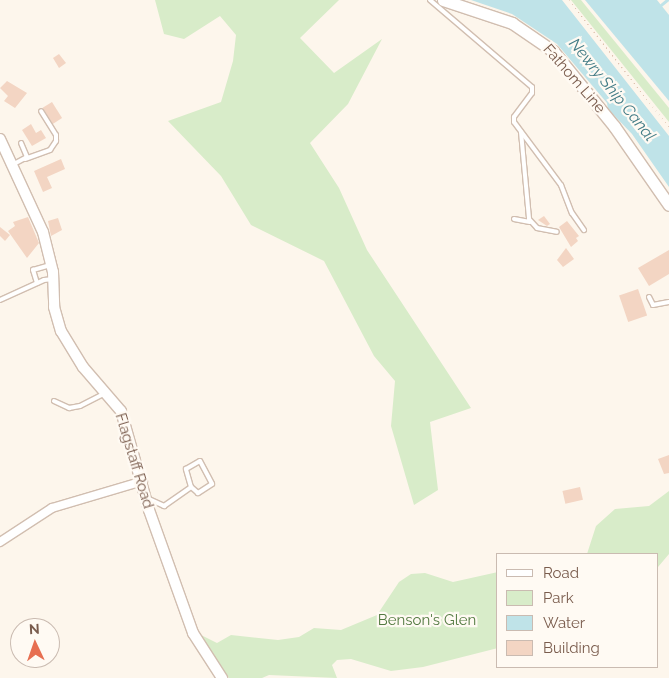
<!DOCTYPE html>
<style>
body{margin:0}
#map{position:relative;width:669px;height:678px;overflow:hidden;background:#fdf6ec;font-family:Raleway,sans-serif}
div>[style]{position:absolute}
.green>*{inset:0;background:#d8ecc9}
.water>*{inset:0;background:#bfe3e8}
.stream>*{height:2.5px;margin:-1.25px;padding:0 1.25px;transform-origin:1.25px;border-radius:1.25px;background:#bfe3e8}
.building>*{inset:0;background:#f3d5c3;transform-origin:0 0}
.path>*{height:1px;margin-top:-0.5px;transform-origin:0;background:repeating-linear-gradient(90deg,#d9b8a5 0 1px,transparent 0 5px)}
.roads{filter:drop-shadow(1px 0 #d1beb0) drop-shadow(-1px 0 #d1beb0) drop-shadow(0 1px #d1beb0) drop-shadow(0 -1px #d1beb0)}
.service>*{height:4px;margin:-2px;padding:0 2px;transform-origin:2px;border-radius:2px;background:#fff}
.minor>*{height:8px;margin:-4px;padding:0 4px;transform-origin:4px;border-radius:4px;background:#fff}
.tertiary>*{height:10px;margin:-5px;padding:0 5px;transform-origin:5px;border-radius:5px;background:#fff}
.secondary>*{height:11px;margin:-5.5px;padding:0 5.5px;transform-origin:5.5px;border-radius:5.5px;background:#fff}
span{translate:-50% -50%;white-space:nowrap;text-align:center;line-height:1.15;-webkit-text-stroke:4.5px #fffaf3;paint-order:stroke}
.street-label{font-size:15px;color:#7a5c4d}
.park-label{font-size:15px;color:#537a41}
.water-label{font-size:16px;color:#437c86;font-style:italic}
.legend{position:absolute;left:496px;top:553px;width:162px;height:115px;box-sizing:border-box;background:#fffaf3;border:1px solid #cabbb1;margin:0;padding:6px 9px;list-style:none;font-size:15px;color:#7a5c4d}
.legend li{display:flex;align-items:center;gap:10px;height:25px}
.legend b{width:25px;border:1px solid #cabbb1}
.north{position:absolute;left:10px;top:618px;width:50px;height:50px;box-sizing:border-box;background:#fffaf3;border:1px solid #cabbb1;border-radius:50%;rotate:357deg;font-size:14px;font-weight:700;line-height:20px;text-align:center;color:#7a5c4d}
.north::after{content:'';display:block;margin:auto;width:18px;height:22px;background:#e76f51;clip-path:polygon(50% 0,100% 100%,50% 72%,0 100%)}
</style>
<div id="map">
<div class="green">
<i style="clip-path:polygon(155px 0,339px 0,300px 38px,334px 73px,382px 39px,348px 104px,310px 143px,339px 188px,367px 250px,471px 408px,430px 422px,438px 490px,414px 505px,391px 426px,395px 381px,374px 356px,324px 261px,251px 225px,221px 176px,168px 121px,221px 102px,233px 61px,236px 35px,220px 16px,184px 39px,164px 34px)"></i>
<i style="clip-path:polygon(571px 0,581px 0,669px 108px,669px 122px)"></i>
<i style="clip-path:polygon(669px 491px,669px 554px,658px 567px,658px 554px,587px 554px,596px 526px,615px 509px,649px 506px)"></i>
<i style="clip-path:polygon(498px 572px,498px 648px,423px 667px,391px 671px,351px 659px,337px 660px,332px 665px,337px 678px,269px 675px,262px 678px,229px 678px,199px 634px,217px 643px,231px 635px,278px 640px,299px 637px,314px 628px,341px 630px,377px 615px,399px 582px,411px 574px,425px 573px,453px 582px)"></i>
</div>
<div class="water">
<i style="clip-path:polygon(471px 0,562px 0,669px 136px,669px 187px,632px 134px,608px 109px,607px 103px,557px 44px,512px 14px)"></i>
<i style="clip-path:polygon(585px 0,657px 0,669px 15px,669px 101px)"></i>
</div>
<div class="stream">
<i style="left:661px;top:5px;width:8px;rotate:-40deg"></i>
</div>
<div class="building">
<i style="clip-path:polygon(59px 54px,66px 63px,59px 68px,53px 58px)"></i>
<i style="clip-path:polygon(7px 81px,27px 93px,15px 108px,4px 101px,8px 96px,0 88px)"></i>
<i style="left:52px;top:102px;width:19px;height:11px;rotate:58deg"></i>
<i style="clip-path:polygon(31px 124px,36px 133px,41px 130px,46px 138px,32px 146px,22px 130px)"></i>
<i style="clip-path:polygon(61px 159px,65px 169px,47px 177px,52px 188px,43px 192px,34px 171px)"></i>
<i style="clip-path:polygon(544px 216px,550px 224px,547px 226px,538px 220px)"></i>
<i style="clip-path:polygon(28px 217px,39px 243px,27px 258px,8px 231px,15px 226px,13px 222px)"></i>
<i style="clip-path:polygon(58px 218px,62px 230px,51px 236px,48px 221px)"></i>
<i style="clip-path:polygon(567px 221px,579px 236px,576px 238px,578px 241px,571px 247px,559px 227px)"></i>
<i style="clip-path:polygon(0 227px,10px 235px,5px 241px,0 236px)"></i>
<i style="clip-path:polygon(566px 248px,574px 259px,563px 267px,557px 260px)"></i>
<i style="clip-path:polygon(669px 250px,669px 274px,649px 286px,638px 268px)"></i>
<i style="left:638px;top:289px;width:28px;height:20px;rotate:71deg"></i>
<i style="clip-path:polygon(669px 455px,669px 473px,664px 474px,658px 459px)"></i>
<i style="left:580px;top:487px;width:13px;height:18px;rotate:77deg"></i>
</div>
<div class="path">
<i style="left:569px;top:0;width:162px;rotate:51.8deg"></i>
</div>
<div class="roads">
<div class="service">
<i style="left:430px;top:0;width:134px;rotate:40.5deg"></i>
<i style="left:532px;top:87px;width:6px;rotate:90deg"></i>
<i style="left:532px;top:93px;width:30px;rotate:127deg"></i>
<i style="left:514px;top:117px;width:5px;rotate:90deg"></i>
<i style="left:514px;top:122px;width:79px;rotate:53.3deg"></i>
<i style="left:561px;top:185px;width:30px;rotate:69deg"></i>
<i style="left:572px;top:213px;width:21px;rotate:55deg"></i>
<i style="left:521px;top:132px;width:87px;rotate:84.7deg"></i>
<i style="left:529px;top:219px;width:12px;rotate:48deg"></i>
<i style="left:537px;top:228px;width:20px;rotate:11deg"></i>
<i style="left:25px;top:159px;width:27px;rotate:-20deg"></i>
<i style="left:50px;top:150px;width:11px;rotate:-56deg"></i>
<i style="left:56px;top:141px;width:6px;rotate:-90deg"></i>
<i style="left:56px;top:135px;width:28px;rotate:-122deg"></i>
<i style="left:12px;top:165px;width:17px;rotate:-28deg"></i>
<i style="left:27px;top:157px;width:15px;rotate:-113deg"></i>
<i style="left:514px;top:219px;width:16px;rotate:11deg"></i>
<i style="left:37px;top:283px;width:14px;rotate:-107deg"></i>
<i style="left:33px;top:270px;width:19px;rotate:-16deg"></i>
<i style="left:649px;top:297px;width:9px;rotate:63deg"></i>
<i style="left:653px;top:305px;width:16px;rotate:-11deg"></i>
<i style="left:0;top:300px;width:48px;rotate:-24.4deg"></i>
<i style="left:44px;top:280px;width:9px;rotate:-6deg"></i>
<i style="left:54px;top:401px;width:17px;rotate:25deg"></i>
<i style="left:69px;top:408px;width:11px;rotate:-10deg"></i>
<i style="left:80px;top:406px;width:28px;rotate:-27deg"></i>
<i style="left:149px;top:499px;width:17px;rotate:25deg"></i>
<i style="left:164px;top:506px;width:33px;rotate:-35deg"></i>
<i style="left:191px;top:487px;width:19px;rotate:-106deg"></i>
<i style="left:186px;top:469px;width:16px;rotate:-30deg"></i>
<i style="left:200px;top:461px;width:26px;rotate:62deg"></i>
<i style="left:212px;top:484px;width:17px;rotate:147deg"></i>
<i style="left:198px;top:493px;width:9px;rotate:-139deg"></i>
</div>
<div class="minor">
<i style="left:0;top:542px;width:62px;rotate:-33.2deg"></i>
<i style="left:52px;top:508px;width:95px;rotate:-16.5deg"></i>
</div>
<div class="tertiary">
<i style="left:0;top:139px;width:102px;rotate:65.2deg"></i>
<i style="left:43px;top:232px;width:41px;rotate:76deg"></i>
<i style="left:53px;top:272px;width:35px;rotate:88deg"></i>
<i style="left:54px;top:307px;width:25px;rotate:74deg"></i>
<i style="left:61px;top:331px;width:42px;rotate:58.6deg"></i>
<i style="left:83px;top:367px;width:58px;rotate:49.2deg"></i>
<i style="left:121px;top:411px;width:103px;rotate:74.2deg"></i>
<i style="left:149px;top:510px;width:131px;rotate:70.3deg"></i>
<i style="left:193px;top:633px;width:54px;rotate:57.2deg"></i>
</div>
<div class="secondary">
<i style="left:443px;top:0;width:73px;rotate:18.4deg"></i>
<i style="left:512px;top:23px;width:50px;rotate:34.3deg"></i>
<i style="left:553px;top:51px;width:97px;rotate:50.9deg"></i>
<i style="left:614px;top:126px;width:96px;rotate:55.2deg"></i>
</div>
</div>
<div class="street-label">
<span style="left:574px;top:79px;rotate:49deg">Fathom Line</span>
<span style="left:134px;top:461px;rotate:73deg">Flagstaff Road</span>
</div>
<div class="park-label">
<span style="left:427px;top:621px">Benson's Glen</span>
</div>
<div class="water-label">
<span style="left:612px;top:90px;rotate:51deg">Newry Ship Canal</span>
</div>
<ul class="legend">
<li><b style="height:6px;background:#fff"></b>Road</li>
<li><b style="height:14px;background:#d8ecc9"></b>Park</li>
<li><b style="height:14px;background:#bfe3e8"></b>Water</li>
<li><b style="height:14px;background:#f3d5c3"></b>Building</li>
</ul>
<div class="north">N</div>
</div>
